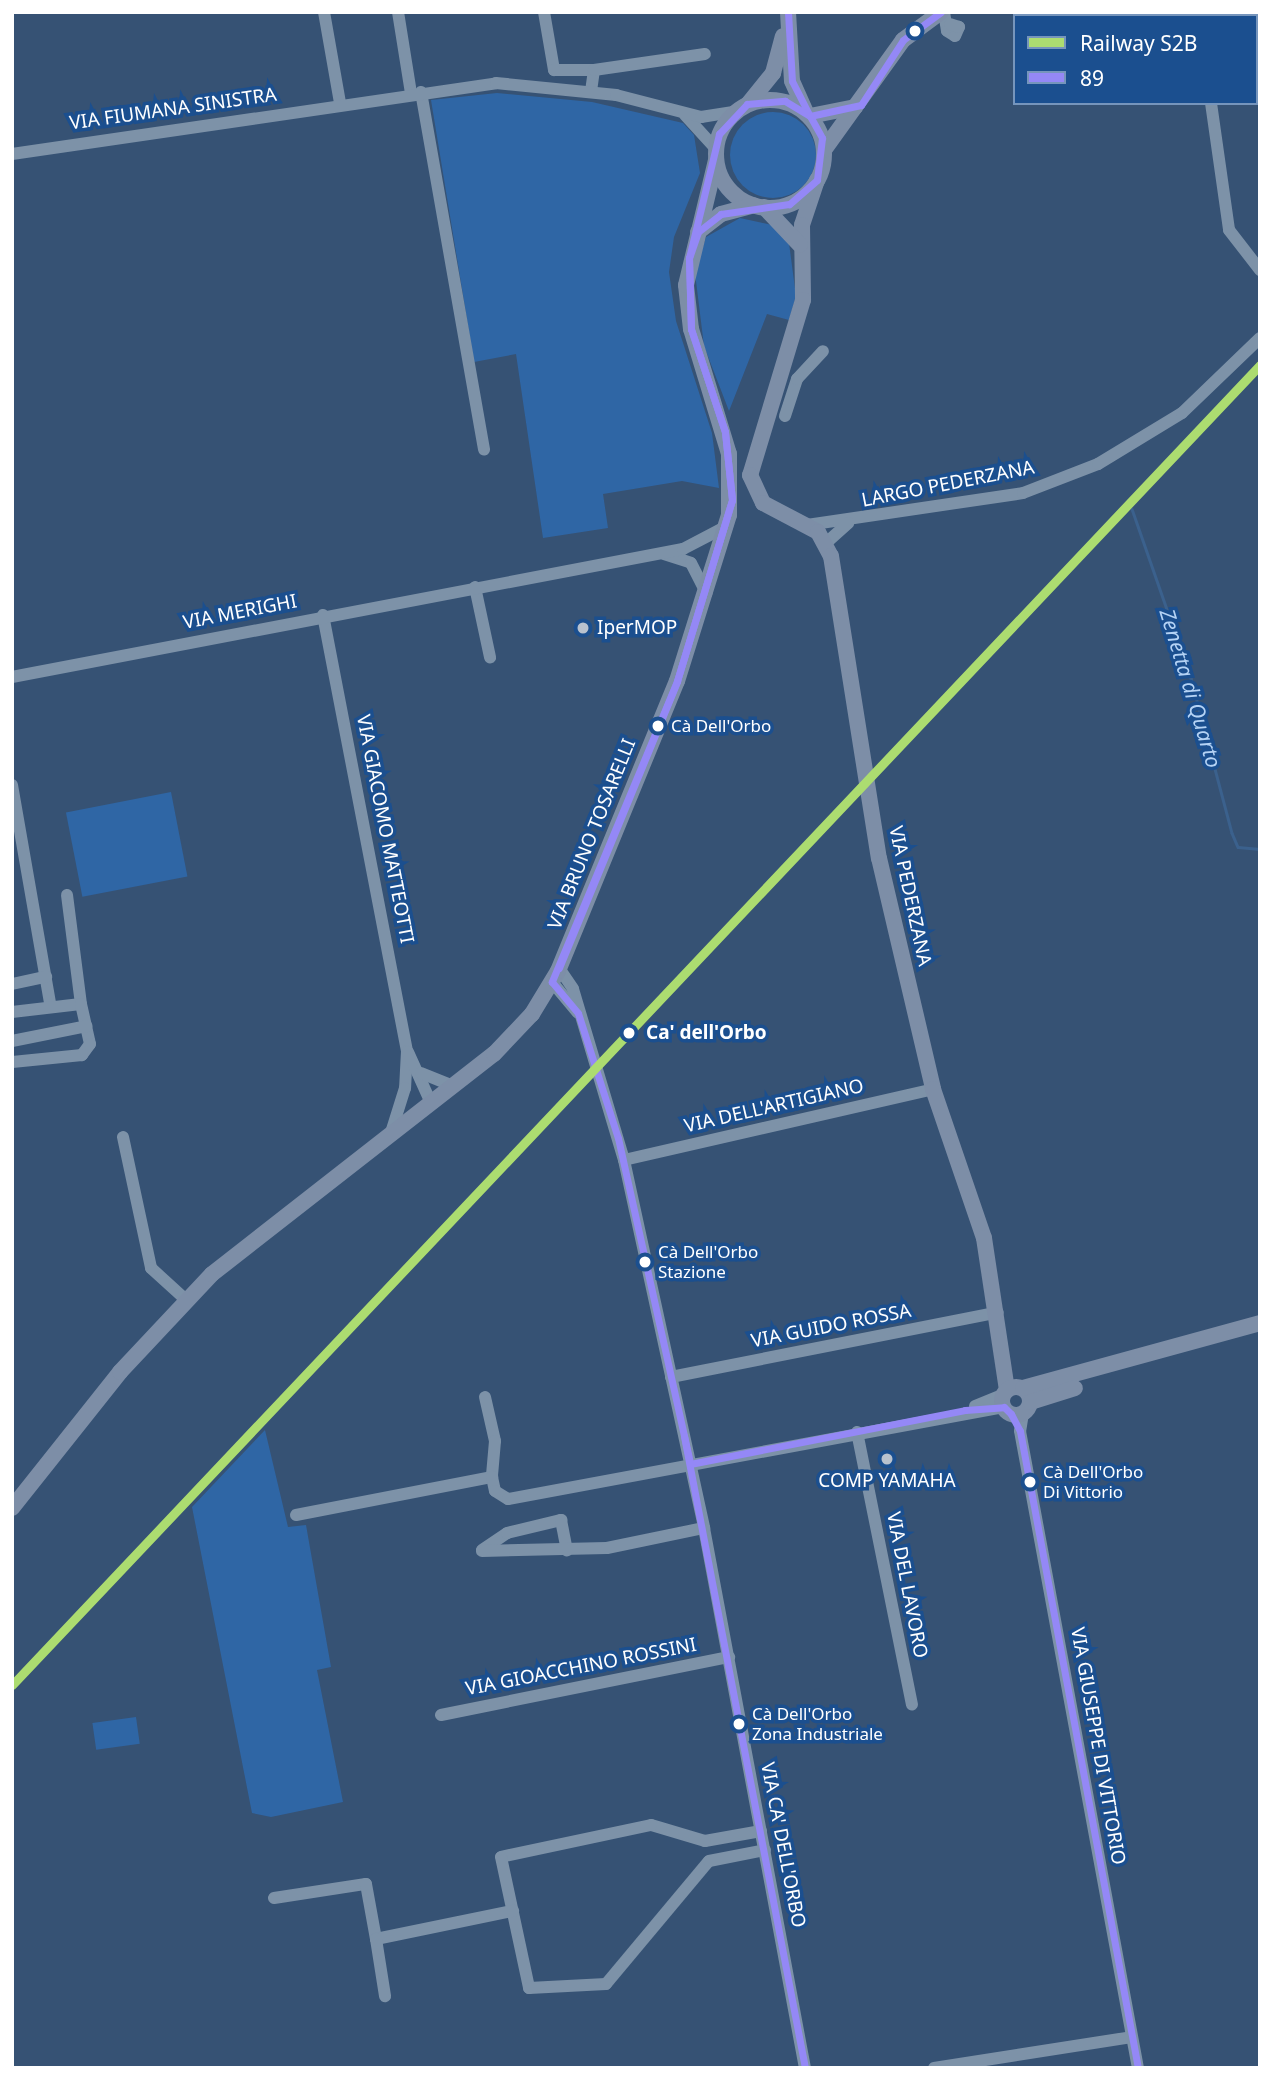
<!DOCTYPE html>
<meta charset="utf-8">
<style>
body{margin:0}
#map{position:relative;width:1272px;height:2080px;overflow:hidden;background:#365274;font-family:"Noto Sans",sans-serif}
div>[style]{position:absolute}
.green>*{inset:0;background:#2f66a5;transform-origin:0 0}
.round{border-radius:50%}
.stream>*{height:2.5px;margin:-1.25px;padding:0 1.25px;transform-origin:1.25px;border-radius:1.25px;background:#3b618d}
.minor>*{height:12px;margin:-6px;padding:0 6px;transform-origin:6px;border-radius:6px;background:#7d92a8}
.major>*{height:16px;margin:-8px;padding:0 8px;transform-origin:8px;border-radius:8px;background:#7d8ea7}
.major>.ring{margin:-8px;padding:0;box-sizing:content-box;background:none;border:16px solid #7d8ea7;border-radius:50%}
.bus-1>*{height:7px;margin:-3.5px;padding:0 3.5px;transform-origin:3.5px;border-radius:3.5px;background:#9488f6}
.rail-1>*{height:9px;margin:-4.5px;padding:0 4.5px;transform-origin:4.5px;border-radius:4.5px;background:#acdc70}
.dots>*{width:19px;height:19px;translate:-50% -50%;box-sizing:border-box;border:4px solid #1b4f8f;border-radius:50%}
span{translate:-50% -50%;white-space:nowrap;text-align:center;line-height:1.15;-webkit-text-stroke:7px #1b4f8f;paint-order:stroke}
.bus-label{font-size:17px;color:#fff}
.left{translate:0 -50%;text-align:left}
.street-label{font-size:19px;color:#fff}
.poi-label{font-size:19px;color:#fff}
.stop-label{font-size:19px;color:#fff;font-weight:700}
.water-label{font-size:21px;color:#b5d3f5;font-style:italic}
.frame{position:absolute;inset:0;border:14px solid #fff;pointer-events:none}
.legend{position:absolute;left:1013px;top:14px;width:245px;height:91px;box-sizing:border-box;background:#1b4f8f;border:2px solid #7695bc;margin:0;padding:9px 12px;list-style:none;font-size:21px;color:#fff}
.legend li{display:flex;align-items:center;gap:14px;height:35px}
.legend b{width:35px;border:2px solid #7695bc}
</style>
<div id="map">
<div class="green">
<i style="clip-path:polygon(497px 93px,592px 102px,683px 123px,694px 135px,700px 173px,674px 237px,669px 272px,676px 321px,712px 433px,719px 488px,682px 481px,603px 494px,608px 528px,543px 538px,516px 354px,474px 362px,431px 100px)"></i>
<i class="round" style="left:730px;top:112px;width:86px;height:86px"></i>
<i style="clip-path:polygon(740px 218px,772px 225px,789px 243px,796px 296px,789px 320px,767px 314px,729px 411px,704px 346px,695px 273px,706px 237px)"></i>
<i style="left:171px;top:792px;width:86px;height:107px;rotate:79deg"></i>
<i style="clip-path:polygon(265px 1430px,288px 1527px,306px 1525px,331px 1667px,317px 1670px,343px 1802px,271px 1817px,252px 1813px,192px 1507px)"></i>
<i style="left:136px;top:1717px;width:27px;height:44px;rotate:82deg"></i>
</div>
<div class="stream">
<i style="left:1132px;top:509px;width:179px;rotate:70.8deg"></i>
<i style="left:1191px;top:678px;width:160px;rotate:75.2deg"></i>
<i style="left:1232px;top:833px;width:15px;rotate:67deg"></i>
<i style="left:1238px;top:847px;width:22px;rotate:5deg"></i>
</div>
<div class="minor">
<i style="left:324px;top:12px;width:92px;rotate:80deg"></i>
<i style="left:398px;top:12px;width:82px;rotate:80.9deg"></i>
<i style="left:544px;top:12px;width:59px;rotate:80.2deg"></i>
<i style="left:554px;top:70px;width:40px"></i>
<i style="left:594px;top:70px;width:22px;rotate:98deg"></i>
<i style="left:944px;top:12px;width:19px;rotate:81deg"></i>
<i style="left:947px;top:31px;width:9px;rotate:32deg"></i>
<i style="left:955px;top:36px;width:10px;rotate:-66deg"></i>
<i style="left:959px;top:27px;width:9px;rotate:-162deg"></i>
<i style="left:1198px;top:12px;width:4px;rotate:90deg"></i>
<i style="left:1256px;top:42px;width:4px"></i>
<i style="left:594px;top:70px;width:112px;rotate:-8.2deg"></i>
<i style="left:421px;top:92px;width:363px;rotate:80deg"></i>
<i style="left:1211px;top:103px;width:128px;rotate:81.9deg"></i>
<i style="left:1229px;top:230px;width:51px;rotate:52.2deg"></i>
<i style="left:685px;top:115px;width:46px;rotate:47.6deg"></i>
<i style="left:12px;top:154px;width:489px;rotate:-8.3deg"></i>
<i style="left:496px;top:83px;width:121px;rotate:5.7deg"></i>
<i style="left:616px;top:95px;width:88px;rotate:14.5deg"></i>
<i style="left:701px;top:117px;width:36px;rotate:-9deg"></i>
<i style="left:785px;top:416px;width:39px;rotate:-72deg"></i>
<i style="left:797px;top:379px;width:38px;rotate:-47deg"></i>
<i style="left:807px;top:525px;width:218px;rotate:-8.4deg"></i>
<i style="left:1023px;top:493px;width:80px;rotate:-21.1deg"></i>
<i style="left:1098px;top:464px;width:98px;rotate:-31.3deg"></i>
<i style="left:1182px;top:413px;width:108px;rotate:-43.9deg"></i>
<i style="left:826px;top:543px;width:30px;rotate:-42deg"></i>
<i style="left:664px;top:554px;width:28px;rotate:18deg"></i>
<i style="left:691px;top:563px;width:34px;rotate:63deg"></i>
<i style="left:475px;top:587px;width:72px;rotate:77.9deg"></i>
<i style="left:323px;top:615px;width:444px;rotate:79.1deg"></i>
<i style="left:407px;top:1051px;width:37px;rotate:93deg"></i>
<i style="left:405px;top:1088px;width:50px;rotate:107.4deg"></i>
<i style="left:12px;top:677px;width:683px;rotate:-10.8deg"></i>
<i style="left:683px;top:549px;width:50px;rotate:-27.6deg"></i>
<i style="left:12px;top:785px;width:221px;rotate:80.1deg"></i>
<i style="left:67px;top:895px;width:110px;rotate:82.7deg"></i>
<i style="left:559px;top:968px;width:25px;rotate:56deg"></i>
<i style="left:573px;top:989px;width:178px;rotate:73.4deg"></i>
<i style="left:624px;top:1160px;width:377px;rotate:77.7deg"></i>
<i style="left:704px;top:1528px;width:549px;rotate:79.41deg"></i>
<i style="left:552px;top:982px;width:40px;rotate:50deg"></i>
<i style="left:12px;top:984px;width:35px;rotate:-12deg"></i>
<i style="left:12px;top:1012px;width:69px;rotate:-6.6deg"></i>
<i style="left:81px;top:1004px;width:41px;rotate:77.3deg"></i>
<i style="left:90px;top:1044px;width:14px;rotate:126deg"></i>
<i style="left:82px;top:1055px;width:70px;rotate:174.3deg"></i>
<i style="left:12px;top:1041px;width:76px;rotate:-11.3deg"></i>
<i style="left:408px;top:1052px;width:56px;rotate:65.7deg"></i>
<i style="left:421px;top:1073px;width:35px;rotate:22deg"></i>
<i style="left:123px;top:1137px;width:134px;rotate:77.9deg"></i>
<i style="left:151px;top:1268px;width:47px;rotate:42.4deg"></i>
<i style="left:624px;top:1160px;width:317px;rotate:-12.9deg"></i>
<i style="left:671px;top:1377px;width:333px;rotate:-11.2deg"></i>
<i style="left:485px;top:1397px;width:45px;rotate:77.2deg"></i>
<i style="left:495px;top:1441px;width:36px;rotate:95deg"></i>
<i style="left:975px;top:1406px;width:31px;rotate:-22deg"></i>
<i style="left:1023px;top:1413px;width:18px;rotate:99deg"></i>
<i style="left:1020px;top:1431px;width:648px;rotate:79.51deg"></i>
<i style="left:857px;top:1432px;width:278px;rotate:78.6deg"></i>
<i style="left:296px;top:1515px;width:200px;rotate:-11deg"></i>
<i style="left:492px;top:1477px;width:14px;rotate:78deg"></i>
<i style="left:495px;top:1491px;width:15px;rotate:32deg"></i>
<i style="left:508px;top:1499px;width:504px;rotate:-10.51deg"></i>
<i style="left:482px;top:1550px;width:30px;rotate:-34deg"></i>
<i style="left:507px;top:1533px;width:56px;rotate:-13.5deg"></i>
<i style="left:561px;top:1520px;width:31px;rotate:79deg"></i>
<i style="left:482px;top:1551px;width:125px;rotate:-1.4deg"></i>
<i style="left:607px;top:1548px;width:99px;rotate:-11.7deg"></i>
<i style="left:441px;top:1715px;width:294px;rotate:-11.4deg"></i>
<i style="left:761px;top:1831px;width:57px;rotate:169.9deg"></i>
<i style="left:705px;top:1841px;width:56px;rotate:-163.5deg"></i>
<i style="left:651px;top:1825px;width:153px;rotate:168deg"></i>
<i style="left:501px;top:1857px;width:134px;rotate:77.9deg"></i>
<i style="left:529px;top:1988px;width:77px;rotate:-3deg"></i>
<i style="left:606px;top:1984px;width:160px;rotate:-50.1deg"></i>
<i style="left:709px;top:1861px;width:57px;rotate:-11.1deg"></i>
<i style="left:274px;top:1898px;width:93px;rotate:-8.7deg"></i>
<i style="left:366px;top:1884px;width:56px;rotate:79.7deg"></i>
<i style="left:376px;top:1939px;width:140px;rotate:-11.6deg"></i>
<i style="left:376px;top:1939px;width:58px;rotate:81deg"></i>
<i style="left:934px;top:2068px;width:200px;rotate:-8.9deg"></i>
</div>
<div class="major">
<i style="left:788px;top:12px;width:69px;rotate:86.7deg"></i>
<i style="left:792px;top:81px;width:34px;rotate:66deg"></i>
<i class="ring" style="left:716px;top:100px;width:92px;height:92px"></i>
<i style="left:748px;top:104px;width:40px;rotate:-51deg"></i>
<i style="left:773px;top:73px;width:38px;rotate:-75deg"></i>
<i style="left:810px;top:116px;width:46px;rotate:-11.3deg"></i>
<i style="left:824px;top:150px;width:135px;rotate:-54.3deg"></i>
<i style="left:903px;top:40px;width:47px;rotate:-36.4deg"></i>
<i style="left:817px;top:180px;width:47px;rotate:108.4deg"></i>
<i style="left:802px;top:225px;width:75px;rotate:89.2deg"></i>
<i style="left:803px;top:300px;width:183px;rotate:106.8deg"></i>
<i style="left:750px;top:475px;width:31px;rotate:65deg"></i>
<i style="left:763px;top:503px;width:62px;rotate:27.8deg"></i>
<i style="left:818px;top:532px;width:27px;rotate:62deg"></i>
<i style="left:831px;top:556px;width:306px;rotate:81deg"></i>
<i style="left:879px;top:858px;width:237px;rotate:76.8deg"></i>
<i style="left:933px;top:1089px;width:157px;rotate:71.1deg"></i>
<i style="left:984px;top:1238px;width:154px;rotate:81.4deg"></i>
<i style="left:764px;top:207px;width:52px;rotate:46.5deg"></i>
<i style="left:698px;top:232px;width:29px;rotate:-38deg"></i>
<i style="left:721px;top:214px;width:34px;rotate:-15deg"></i>
<i class="ring" style="left:1002px;top:1387px;width:12px;height:12px"></i>
<i style="left:1023px;top:1388px;width:246px;rotate:-15.3deg"></i>
<i style="left:1031px;top:1402px;width:46px;rotate:-17.7deg"></i>
<i style="left:12px;top:1508px;width:174px;rotate:-51.5deg"></i>
<i style="left:120px;top:1372px;width:134px;rotate:-46.8deg"></i>
<i style="left:212px;top:1274px;width:358px;rotate:-38deg"></i>
<i style="left:494px;top:1054px;width:55px;rotate:-46.5deg"></i>
<i style="left:532px;top:1014px;width:50px;rotate:-58.8deg"></i>
<i style="left:558px;top:971px;width:313px;rotate:-67.7deg"></i>
<i style="left:677px;top:681px;width:174px;rotate:-72.6deg"></i>
<i style="left:729px;top:515px;width:61px;rotate:-90deg"></i>
<i style="left:729px;top:454px;width:131px;rotate:-106.9deg"></i>
<i style="left:691px;top:329px;width:44px;rotate:-96.5deg"></i>
<i style="left:686px;top:285px;width:129px;rotate:-76.5deg"></i>
</div>
<div class="bus-1">
<i style="left:788px;top:12px;width:69px;rotate:86.7deg"></i>
<i style="left:792px;top:81px;width:39px;rotate:63deg"></i>
<i style="left:785px;top:101px;width:29px;rotate:31deg"></i>
<i style="left:810px;top:116px;width:25px;rotate:61deg"></i>
<i style="left:822px;top:138px;width:42px;rotate:96.8deg"></i>
<i style="left:817px;top:180px;width:37px;rotate:139deg"></i>
<i style="left:789px;top:204px;width:69px;rotate:171.6deg"></i>
<i style="left:721px;top:214px;width:29px;rotate:142deg"></i>
<i style="left:698px;top:232px;width:28px;rotate:109deg"></i>
<i style="left:689px;top:258px;width:128px;rotate:-76.4deg"></i>
<i style="left:719px;top:134px;width:41px;rotate:-47deg"></i>
<i style="left:747px;top:104px;width:38px;rotate:-5deg"></i>
<i style="left:810px;top:116px;width:52px;rotate:-12.2deg"></i>
<i style="left:861px;top:105px;width:77px;rotate:-57.1deg"></i>
<i style="left:903px;top:40px;width:47px;rotate:-36.4deg"></i>
<i style="left:689px;top:258px;width:71px;rotate:88.4deg"></i>
<i style="left:689px;top:258px;width:71px;rotate:88.4deg"></i>
<i style="left:691px;top:329px;width:108px;rotate:71.7deg"></i>
<i style="left:691px;top:329px;width:108px;rotate:71.7deg"></i>
<i style="left:725px;top:432px;width:68px;rotate:84.1deg"></i>
<i style="left:725px;top:432px;width:68px;rotate:84.1deg"></i>
<i style="left:677px;top:681px;width:326px;rotate:112.6deg"></i>
<i style="left:552px;top:982px;width:40px;rotate:50deg"></i>
<i style="left:578px;top:1013px;width:131px;rotate:72.3deg"></i>
<i style="left:618px;top:1138px;width:334px;rotate:77.5deg"></i>
<i style="left:677px;top:681px;width:189px;rotate:-73.1deg"></i>
<i style="left:677px;top:681px;width:189px;rotate:-73.1deg"></i>
<i style="left:559px;top:968px;width:310px;rotate:-67.6deg"></i>
<i style="left:684px;top:1436px;width:643px;rotate:79.16deg"></i>
<i style="left:690px;top:1464px;width:280px;rotate:-11.1deg"></i>
<i style="left:965px;top:1410px;width:39px;rotate:-4deg"></i>
<i style="left:1004px;top:1407px;width:10px;rotate:45deg"></i>
<i style="left:1011px;top:1414px;width:19px;rotate:62deg"></i>
<i style="left:1020px;top:1431px;width:648px;rotate:79.51deg"></i>
</div>
<div class="rail-1">
<i style="left:12px;top:1685px;width:1817px;rotate:-46.61deg"></i>
</div>
<div class="dots">
<i style="left:915px;top:31px;background:#fff"></i>
<i style="left:583px;top:628px;background:#b9c2ce"></i>
<i style="left:658px;top:726px;background:#fff"></i>
<i style="left:629px;top:1033px;background:#fff"></i>
<i style="left:645px;top:1262px;background:#fff"></i>
<i style="left:887px;top:1459px;background:#b9c2ce"></i>
<i style="left:1030px;top:1482px;background:#fff"></i>
<i style="left:739px;top:1724px;background:#fff"></i>
</div>
<div class="bus-label">
<span class="left" style="left:671px;top:726px">Cà Dell'Orbo</span>
<span class="left" style="left:658px;top:1262px">Cà Dell'Orbo<br>Stazione</span>
<span class="left" style="left:1043px;top:1482px">Cà Dell'Orbo<br>Di Vittorio</span>
<span class="left" style="left:752px;top:1724px">Cà Dell'Orbo<br>Zona Industriale</span>
</div>
<div class="street-label">
<span style="left:173px;top:109px;rotate:-8deg">VIA FIUMANA SINISTRA</span>
<span style="left:948px;top:484px;rotate:-11deg">LARGO PEDERZANA</span>
<span style="left:240px;top:612px;rotate:-11deg">VIA MERIGHI</span>
<span style="left:385px;top:829px;rotate:79deg">VIA GIACOMO MATTEOTTI</span>
<span style="left:592px;top:834px;rotate:-68deg">VIA BRUNO TOSARELLI</span>
<span style="left:910px;top:896px;rotate:78deg">VIA PEDERZANA</span>
<span style="left:774px;top:1106px;rotate:-13deg">VIA DELL'ARTIGIANO</span>
<span style="left:831px;top:1326px;rotate:-11deg">VIA GUIDO ROSSA</span>
<span style="left:907px;top:1585px;rotate:79deg">VIA DEL LAVORO</span>
<span style="left:581px;top:1667px;rotate:-11deg">VIA GIOACCHINO ROSSINI</span>
<span style="left:1098px;top:1746px;rotate:80deg">VIA GIUSEPPE DI VITTORIO</span>
<span style="left:783px;top:1845px;rotate:79deg">VIA CA' DELL'ORBO</span>
</div>
<div class="poi-label">
<span class="left" style="left:597px;top:628px">IperMOP</span>
<span style="left:887px;top:1481px">COMP YAMAHA</span>
</div>
<div class="stop-label">
<span class="left" style="left:646px;top:1033px">Ca' dell'Orbo</span>
</div>
<div class="water-label">
<span style="left:1191px;top:688px;rotate:73deg">Zenetta di Quarto</span>
</div>
<div class="frame"></div>
<ul class="legend">
<li><b style="height:9px;background:#acdc70"></b>Railway S2B</li>
<li><b style="height:9px;background:#9488f6"></b>89</li>
</ul>
</div>
